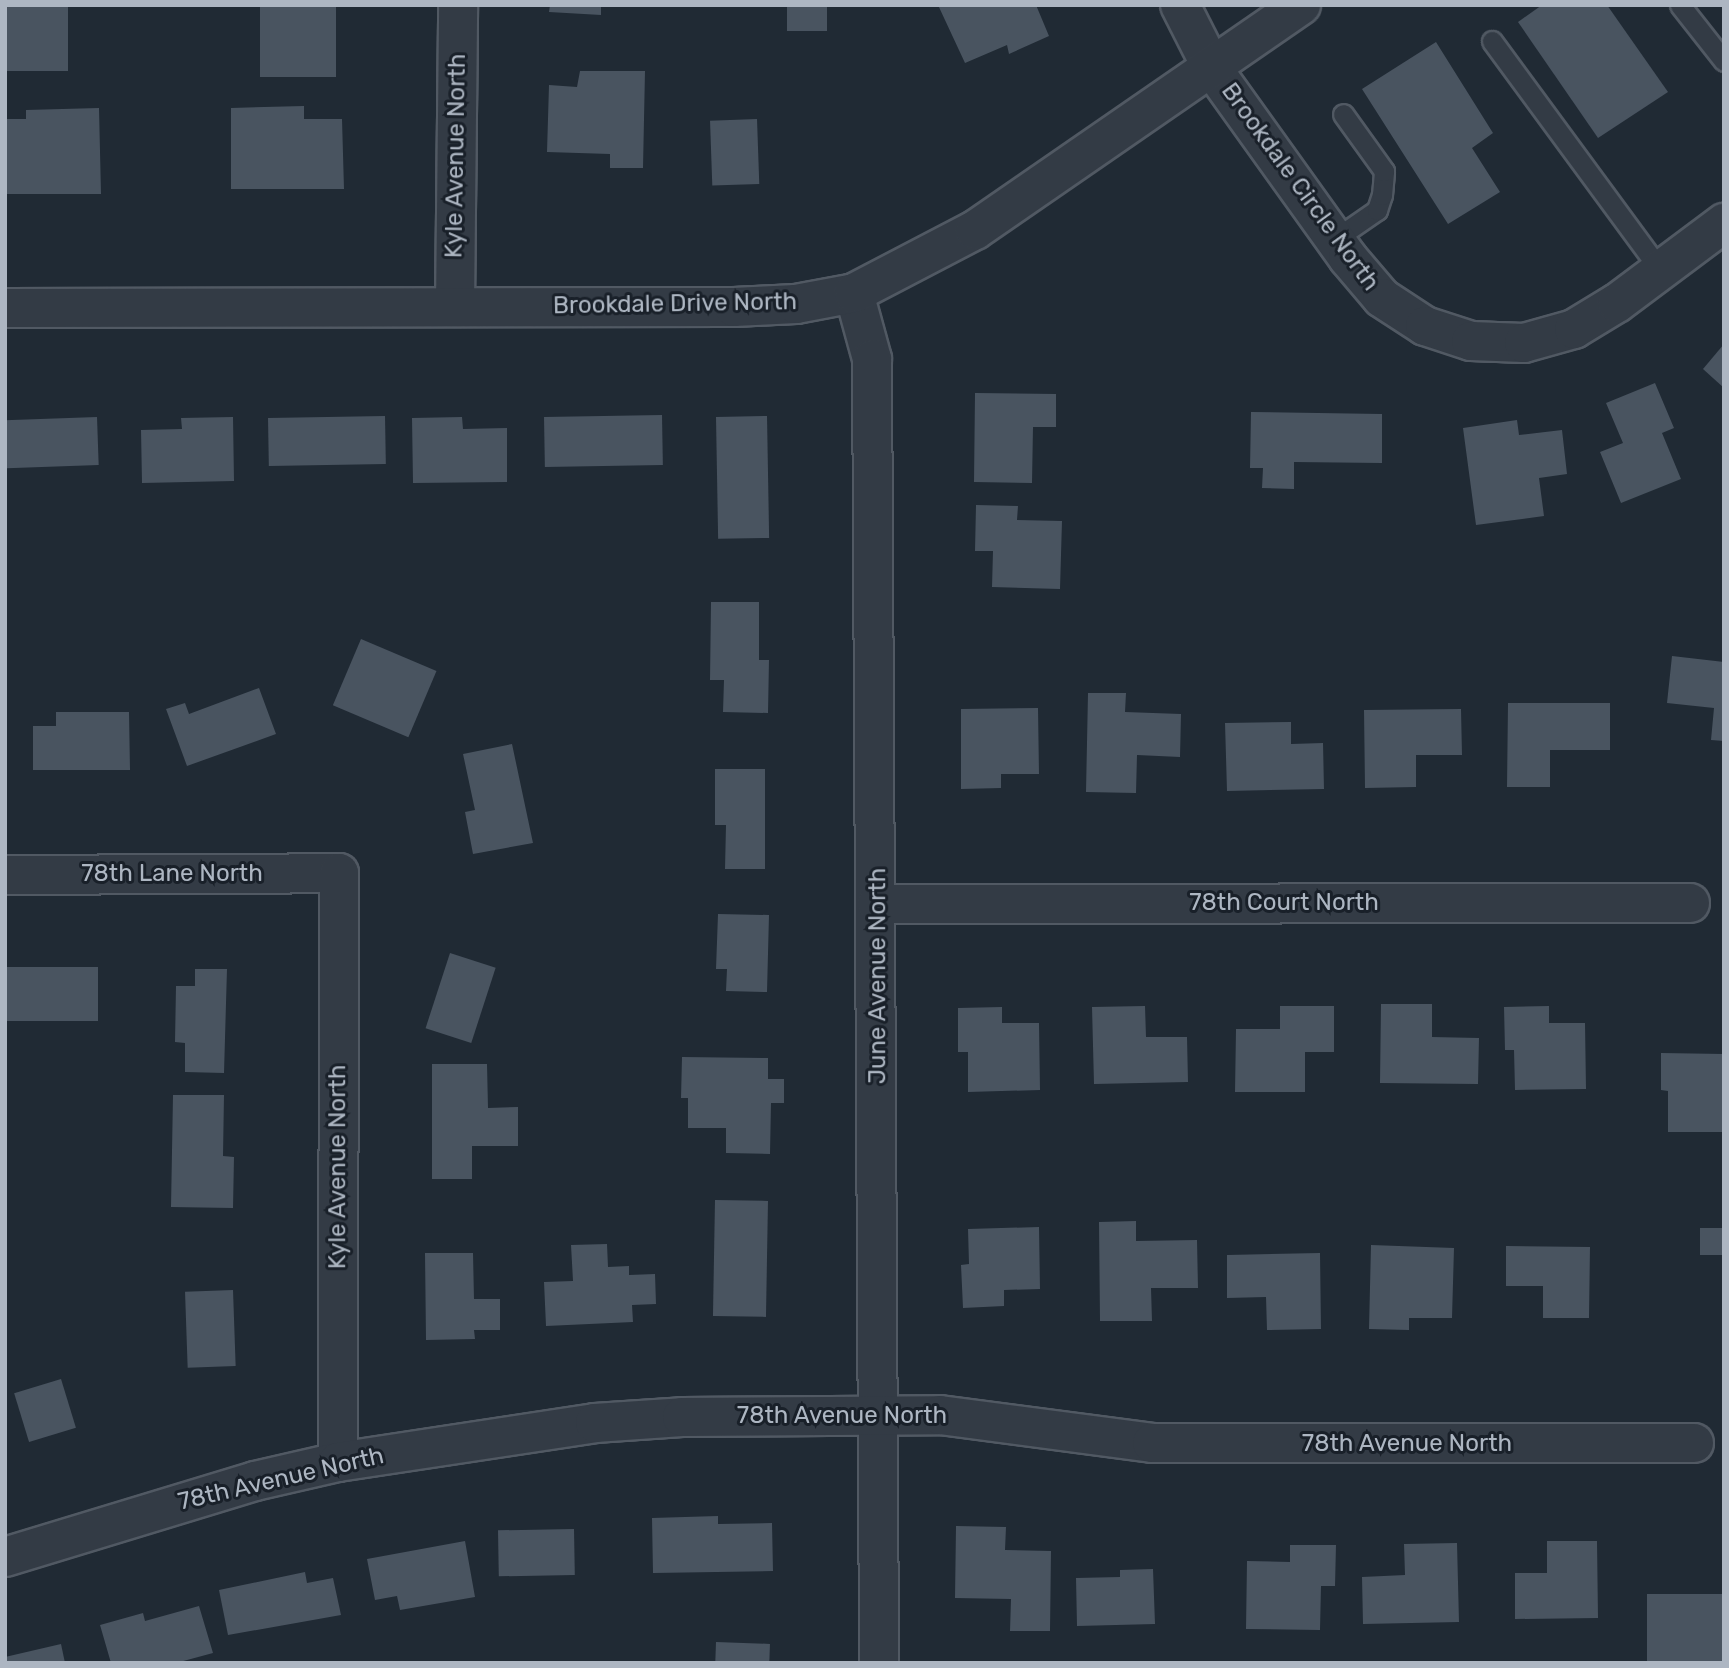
<!DOCTYPE html>
<style>
body{margin:0}
#map{position:relative;width:1729px;height:1668px;overflow:hidden;background:#202a34;font-family:Rubik,sans-serif}
div>[style]{position:absolute}
.building>*{inset:0;background:#495460;transform-origin:0 0}
.roads{filter:drop-shadow(2px 0 #515963) drop-shadow(-2px 0 #515963) drop-shadow(0 2px #515963) drop-shadow(0 -2px #515963)}
.service>*{height:19px;margin:-9.5px;padding:0 9.5px;transform-origin:9.5px;border-radius:9.5px;background:#333b45}
.minor>*{height:38px;margin:-19px;padding:0 19px;transform-origin:19px;border-radius:19px;background:#333b45}
.tertiary>*{height:38px;margin:-19px;padding:0 19px;transform-origin:19px;border-radius:19px;background:#333b45}
span{translate:-50% -50%;white-space:nowrap;text-align:center;line-height:1.15;-webkit-text-stroke:6px #192029;paint-order:stroke}
.street-label{font-size:24px;color:#adb6c2}
.frame{position:absolute;inset:0;border:7px solid #adb6c2;pointer-events:none}
</style>
<div id="map">
<div class="building">
<i style="left:5px;top:5px;width:63px;height:66px"></i>
<i style="left:260px;top:5px;width:76px;height:72px"></i>
<i style="clip-path:polygon(550px 5px,601px 5px,601px 15px,549px 12px)"></i>
<i style="left:787px;top:5px;width:40px;height:26px"></i>
<i style="clip-path:polygon(938px 5px,1036px 5px,1049px 36px,1009px 54px,1007px 45px,965px 63px)"></i>
<i style="clip-path:polygon(1542px 5px,1607px 5px,1668px 92px,1598px 138px,1518px 22px)"></i>
<i style="clip-path:polygon(1436px 42px,1493px 133px,1472px 148px,1500px 192px,1448px 224px,1362px 89px)"></i>
<i style="clip-path:polygon(580px 71px,645px 71px,643px 168px,610px 168px,610px 154px,547px 152px,549px 85px,577px 87px)"></i>
<i style="clip-path:polygon(304px 106px,304px 119px,342px 119px,344px 189px,231px 189px,231px 108px)"></i>
<i style="clip-path:polygon(99px 108px,101px 194px,5px 194px,5px 119px,26px 119px,26px 110px)"></i>
<i style="left:757px;top:119px;width:65px;height:47px;rotate:88deg"></i>
<i style="clip-path:polygon(1724px 344px,1724px 388px,1703px 369px)"></i>
<i style="clip-path:polygon(1655px 383px,1674px 428px,1662px 433px,1681px 479px,1621px 503px,1600px 452px,1623px 443px,1606px 403px)"></i>
<i style="clip-path:polygon(975px 393px,1056px 394px,1056px 427px,1033px 427px,1032px 483px,974px 482px)"></i>
<i style="clip-path:polygon(1251px 412px,1382px 414px,1382px 463px,1294px 462px,1294px 489px,1262px 488px,1263px 468px,1250px 468px)"></i>
<i style="left:662px;top:415px;width:50px;height:118px;rotate:89deg"></i>
<i style="left:385px;top:416px;width:48px;height:117px;rotate:89deg"></i>
<i style="left:767px;top:416px;width:122px;height:51px;rotate:89deg"></i>
<i style="left:97px;top:417px;width:48px;height:92px;rotate:88deg"></i>
<i style="clip-path:polygon(233px 417px,234px 481px,142px 483px,141px 430px,182px 429px,181px 418px)"></i>
<i style="clip-path:polygon(462px 417px,463px 429px,507px 428px,507px 482px,413px 483px,412px 418px)"></i>
<i style="clip-path:polygon(1517px 420px,1519px 435px,1562px 430px,1567px 474px,1539px 478px,1544px 516px,1476px 525px,1463px 428px)"></i>
<i style="clip-path:polygon(976px 505px,1018px 506px,1017px 520px,1062px 521px,1060px 589px,992px 587px,993px 551px,975px 551px)"></i>
<i style="clip-path:polygon(711px 602px,759px 602px,759px 660px,769px 660px,768px 713px,723px 712px,724px 680px,710px 680px)"></i>
<i style="left:361px;top:639px;width:82px;height:72px;rotate:23deg"></i>
<i style="clip-path:polygon(1672px 656px,1724px 662px,1724px 741px,1711px 740px,1714px 708px,1667px 703px)"></i>
<i style="clip-path:polygon(259px 688px,276px 734px,187px 766px,166px 709px,185px 703px,189px 714px)"></i>
<i style="clip-path:polygon(1088px 693px,1126px 693px,1125px 712px,1181px 714px,1180px 757px,1137px 755px,1136px 793px,1086px 792px)"></i>
<i style="clip-path:polygon(1508px 703px,1610px 703px,1610px 750px,1550px 750px,1550px 787px,1507px 787px)"></i>
<i style="clip-path:polygon(1038px 708px,1039px 774px,1001px 774px,1001px 788px,961px 789px,961px 709px)"></i>
<i style="clip-path:polygon(1461px 709px,1462px 755px,1416px 755px,1416px 787px,1365px 788px,1364px 710px)"></i>
<i style="clip-path:polygon(56px 712px,129px 712px,130px 770px,33px 770px,33px 726px,56px 726px)"></i>
<i style="clip-path:polygon(1291px 722px,1291px 744px,1323px 743px,1324px 789px,1227px 791px,1225px 723px)"></i>
<i style="clip-path:polygon(512px 744px,533px 843px,473px 854px,465px 812px,475px 810px,463px 754px)"></i>
<i style="clip-path:polygon(715px 769px,765px 769px,765px 869px,725px 869px,726px 825px,715px 825px)"></i>
<i style="clip-path:polygon(718px 914px,769px 915px,767px 992px,726px 991px,727px 969px,716px 969px)"></i>
<i style="left:450px;top:953px;width:48px;height:79px;rotate:18deg"></i>
<i style="left:5px;top:967px;width:93px;height:54px"></i>
<i style="clip-path:polygon(195px 969px,227px 969px,224px 1073px,185px 1072px,185px 1043px,175px 1042px,176px 986px,195px 986px)"></i>
<i style="clip-path:polygon(1381px 1004px,1432px 1004px,1432px 1037px,1479px 1038px,1478px 1084px,1380px 1083px)"></i>
<i style="clip-path:polygon(1145px 1006px,1146px 1037px,1187px 1037px,1188px 1082px,1094px 1084px,1092px 1007px)"></i>
<i style="clip-path:polygon(1280px 1006px,1334px 1006px,1334px 1052px,1305px 1052px,1305px 1092px,1235px 1092px,1236px 1029px,1280px 1029px)"></i>
<i style="clip-path:polygon(1549px 1006px,1549px 1023px,1585px 1023px,1586px 1089px,1515px 1090px,1514px 1050px,1505px 1050px,1504px 1007px)"></i>
<i style="clip-path:polygon(1002px 1007px,1002px 1023px,1039px 1023px,1040px 1090px,968px 1092px,968px 1052px,958px 1052px,958px 1008px)"></i>
<i style="clip-path:polygon(1661px 1053px,1724px 1054px,1724px 1132px,1668px 1132px,1668px 1091px,1661px 1090px)"></i>
<i style="clip-path:polygon(682px 1057px,768px 1058px,768px 1079px,784px 1079px,784px 1103px,771px 1103px,770px 1154px,726px 1153px,726px 1128px,688px 1128px,688px 1098px,681px 1098px)"></i>
<i style="clip-path:polygon(432px 1064px,487px 1064px,488px 1108px,518px 1107px,518px 1146px,472px 1146px,472px 1179px,432px 1179px)"></i>
<i style="clip-path:polygon(173px 1095px,224px 1095px,223px 1156px,234px 1157px,233px 1208px,171px 1207px)"></i>
<i style="left:715px;top:1200px;width:53px;height:116px;rotate:1deg"></i>
<i style="clip-path:polygon(1136px 1221px,1136px 1241px,1197px 1240px,1198px 1288px,1151px 1288px,1152px 1321px,1100px 1321px,1099px 1222px)"></i>
<i style="clip-path:polygon(1039px 1227px,1040px 1289px,1004px 1290px,1004px 1306px,963px 1308px,961px 1265px,969px 1264px,968px 1229px)"></i>
<i style="left:1724px;top:1228px;width:27px;height:24px;rotate:90deg"></i>
<i style="clip-path:polygon(607px 1244px,608px 1267px,629px 1266px,629px 1275px,655px 1274px,656px 1304px,632px 1305px,633px 1322px,546px 1326px,544px 1282px,573px 1281px,571px 1245px)"></i>
<i style="clip-path:polygon(1371px 1245px,1454px 1248px,1452px 1318px,1409px 1318px,1409px 1330px,1369px 1329px)"></i>
<i style="clip-path:polygon(1506px 1246px,1590px 1247px,1589px 1318px,1543px 1318px,1543px 1286px,1506px 1286px)"></i>
<i style="clip-path:polygon(425px 1253px,473px 1253px,474px 1299px,500px 1299px,500px 1330px,474px 1330px,475px 1339px,426px 1340px)"></i>
<i style="clip-path:polygon(1320px 1253px,1321px 1329px,1267px 1330px,1266px 1297px,1227px 1298px,1227px 1255px)"></i>
<i style="left:233px;top:1290px;width:76px;height:48px;rotate:88deg"></i>
<i style="left:61px;top:1379px;width:51px;height:49px;rotate:73deg"></i>
<i style="clip-path:polygon(718px 1516px,718px 1524px,772px 1523px,773px 1571px,653px 1573px,652px 1518px)"></i>
<i style="clip-path:polygon(956px 1526px,1006px 1527px,1005px 1550px,1051px 1551px,1050px 1631px,1010px 1631px,1011px 1599px,955px 1598px)"></i>
<i style="left:574px;top:1529px;width:46px;height:76px;rotate:89deg"></i>
<i style="clip-path:polygon(465px 1541px,475px 1597px,400px 1610px,397px 1596px,375px 1600px,367px 1559px)"></i>
<i style="clip-path:polygon(1547px 1541px,1597px 1541px,1598px 1618px,1515px 1619px,1515px 1573px,1547px 1573px)"></i>
<i style="clip-path:polygon(1457px 1543px,1459px 1622px,1363px 1624px,1362px 1577px,1405px 1575px,1404px 1544px)"></i>
<i style="clip-path:polygon(1290px 1545px,1336px 1545px,1335px 1586px,1321px 1586px,1320px 1630px,1246px 1629px,1247px 1561px,1290px 1562px)"></i>
<i style="clip-path:polygon(1153px 1569px,1155px 1624px,1077px 1626px,1076px 1578px,1120px 1577px,1120px 1570px)"></i>
<i style="clip-path:polygon(305px 1572px,307px 1583px,333px 1578px,341px 1615px,228px 1635px,219px 1590px)"></i>
<i style="left:1724px;top:1594px;width:69px;height:77px;rotate:90deg"></i>
<i style="clip-path:polygon(199px 1606px,213px 1653px,176px 1663px,111px 1663px,100px 1625px,143px 1613px,145px 1621px)"></i>
<i style="left:716px;top:1642px;width:54px;height:21px;rotate:2deg"></i>
<i style="clip-path:polygon(61px 1644px,65px 1663px,5px 1663px,5px 1657px)"></i>
</div>
<div class="roads">
<div class="service">
<i style="left:1680px;top:5px;width:71px;rotate:51.8deg"></i>
<i style="left:1492px;top:41px;width:285px;rotate:53.7deg"></i>
<i style="left:1335px;top:239px;width:51px;rotate:-34.6deg"></i>
<i style="left:1377px;top:210px;width:16px;rotate:-72deg"></i>
<i style="left:1382px;top:195px;width:24px;rotate:-85deg"></i>
<i style="left:1384px;top:171px;width:70px;rotate:-125.7deg"></i>
</div>
<div class="minor">
<i style="left:1180px;top:5px;width:71px;rotate:63.1deg"></i>
<i style="left:1212px;top:68px;width:234px;rotate:54.4deg"></i>
<i style="left:1348px;top:258px;width:52px;rotate:49.6deg"></i>
<i style="left:1382px;top:298px;width:51px;rotate:33.1deg"></i>
<i style="left:1425px;top:326px;width:48px;rotate:18.1deg"></i>
<i style="left:1471px;top:341px;width:53px;rotate:2.2deg"></i>
<i style="left:1524px;top:343px;width:52px;rotate:-15.6deg"></i>
<i style="left:1574px;top:329px;width:50px;rotate:-31.2deg"></i>
<i style="left:1617px;top:303px;width:134px;rotate:-36.8deg"></i>
<i style="left:854px;top:293px;width:68px;rotate:74.7deg"></i>
<i style="left:872px;top:359px;width:1304px;rotate:89.69deg"></i>
<i style="left:455px;top:307px;width:302px;rotate:-89.4deg"></i>
<i style="left:5px;top:875px;width:334px;rotate:-0.3deg"></i>
<i style="left:339px;top:873px;width:589px;rotate:90.1deg"></i>
<i style="left:877px;top:904px;width:813px;rotate:-0.07deg"></i>
<i style="left:5px;top:1557px;width:261px;rotate:-16.9deg"></i>
<i style="left:255px;top:1481px;width:85px;rotate:-12.9deg"></i>
<i style="left:338px;top:1462px;width:260px;rotate:-8.6deg"></i>
<i style="left:595px;top:1423px;width:87px;rotate:-3.9deg"></i>
<i style="left:682px;top:1417px;width:258px;rotate:-0.4deg"></i>
<i style="left:940px;top:1415px;width:214px;rotate:7.5deg"></i>
<i style="left:1152px;top:1443px;width:542px"></i>
</div>
<div class="tertiary">
<i style="left:5px;top:308px;width:729px;rotate:-0.08deg"></i>
<i style="left:734px;top:307px;width:62px;rotate:-2.8deg"></i>
<i style="left:796px;top:304px;width:59px;rotate:-10.7deg"></i>
<i style="left:854px;top:293px;width:136px;rotate:-27.5deg"></i>
<i style="left:975px;top:230px;width:396px;rotate:-34.6deg"></i>
</div>
</div>
<div class="street-label">
<span style="left:456px;top:156px;rotate:-89deg">Kyle Avenue North</span>
<span style="left:1300px;top:187px;rotate:54deg">Brookdale Circle North</span>
<span style="left:675px;top:304px;rotate:-1deg">Brookdale Drive North</span>
<span style="left:172px;top:874px">78th Lane North</span>
<span style="left:1284px;top:903px">78th Court North</span>
<span style="left:878px;top:976px;rotate:-90deg">June Avenue North</span>
<span style="left:338px;top:1167px;rotate:-90deg">Kyle Avenue North</span>
<span style="left:842px;top:1416px">78th Avenue North</span>
<span style="left:1407px;top:1444px">78th Avenue North</span>
<span style="left:281px;top:1479px;rotate:-13deg">78th Avenue North</span>
</div>
<div class="frame"></div>
</div>
